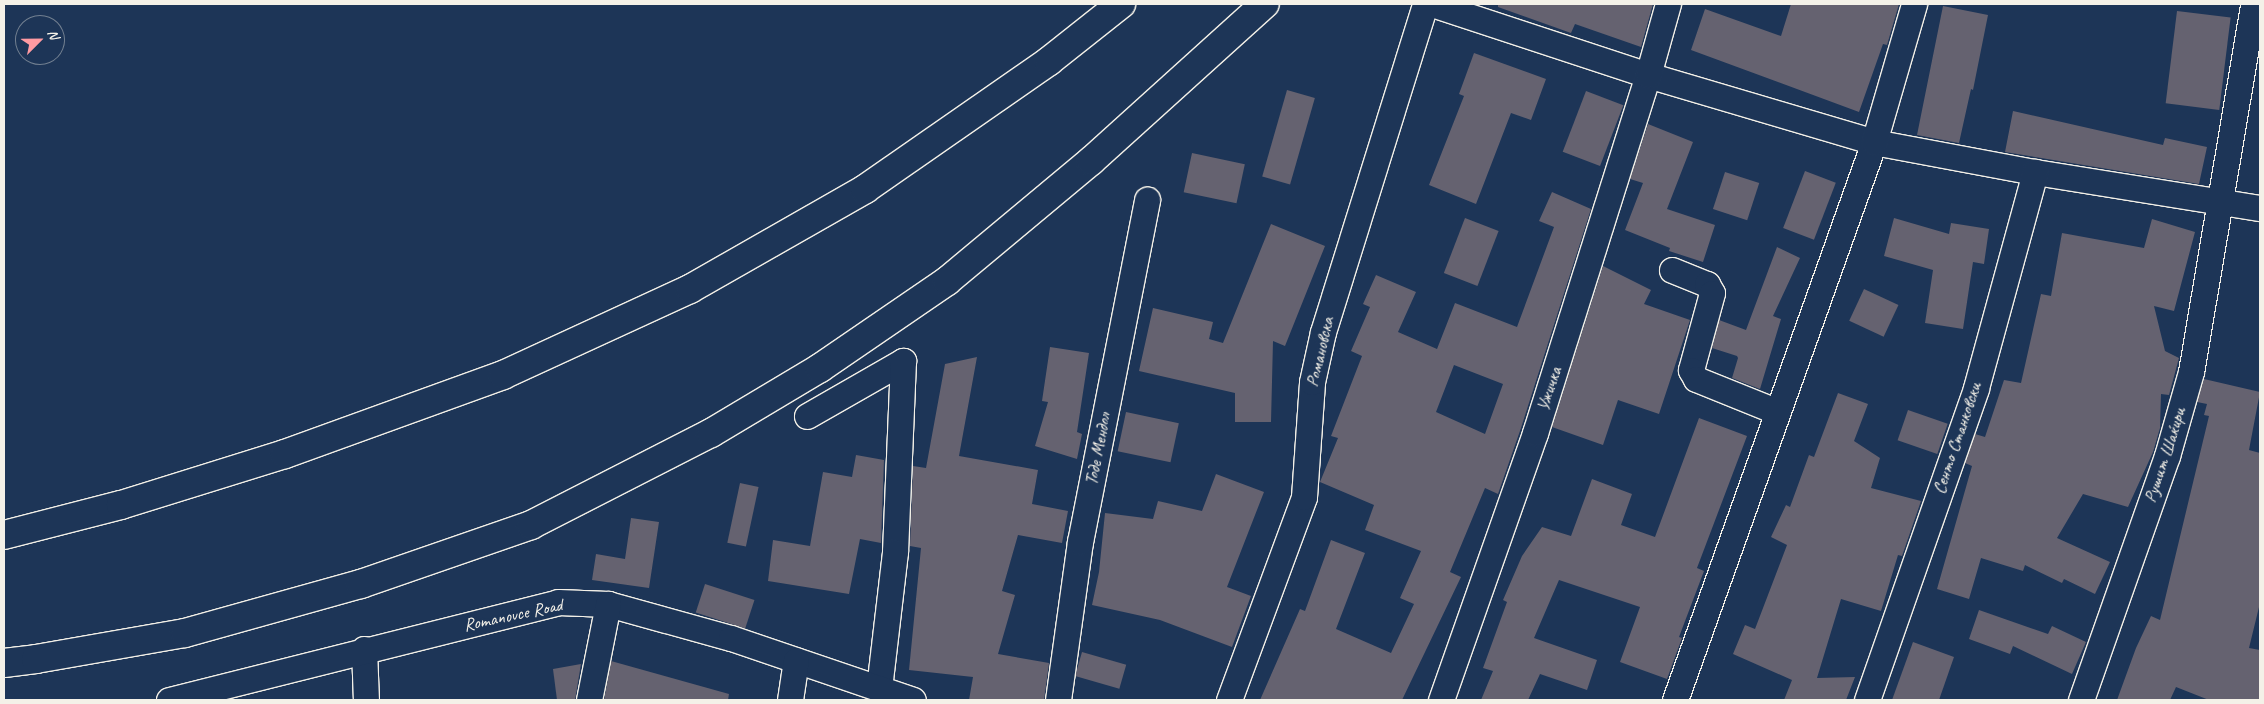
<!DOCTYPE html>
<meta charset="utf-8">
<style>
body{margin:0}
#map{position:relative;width:2264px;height:704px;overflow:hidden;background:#1d3557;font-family:Caveat,sans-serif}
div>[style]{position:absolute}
.building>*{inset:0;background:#656270;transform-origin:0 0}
.roads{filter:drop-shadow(1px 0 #f4f1e8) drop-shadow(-1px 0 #f4f1e8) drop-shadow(0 1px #f4f1e8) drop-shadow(0 -1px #f4f1e8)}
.minor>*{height:25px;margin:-12.5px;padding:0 12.5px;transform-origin:12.5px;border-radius:12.5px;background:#1d3557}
.highway>*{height:28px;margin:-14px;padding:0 14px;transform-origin:14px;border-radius:14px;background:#1d3557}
span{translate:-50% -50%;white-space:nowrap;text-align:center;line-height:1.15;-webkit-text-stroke:5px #1d3557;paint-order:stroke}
.street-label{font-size:18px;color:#f4f1e8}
.frame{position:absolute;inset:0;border:5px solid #f4f1e8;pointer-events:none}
.north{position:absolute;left:15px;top:15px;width:50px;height:50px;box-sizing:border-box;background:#1d3557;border:1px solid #738091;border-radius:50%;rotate:67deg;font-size:14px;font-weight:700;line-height:20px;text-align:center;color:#f4f1e8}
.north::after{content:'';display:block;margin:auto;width:18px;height:22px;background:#ff9aa2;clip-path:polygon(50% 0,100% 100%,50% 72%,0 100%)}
</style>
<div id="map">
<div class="building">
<i style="clip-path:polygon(1498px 4px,1653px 4px,1641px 47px,1575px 24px,1571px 33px,1498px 7px)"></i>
<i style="clip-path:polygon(1791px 4px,1899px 4px,1887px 45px,1883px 44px,1859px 112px,1691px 50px,1705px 9px,1781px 36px)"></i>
<i style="clip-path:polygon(1943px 6px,1988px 15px,1973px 90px,1971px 89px,1959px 143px,1917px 135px)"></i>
<i style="left:2177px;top:11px;width:54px;height:93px;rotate:7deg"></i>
<i style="clip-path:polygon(1474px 53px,1546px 79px,1531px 120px,1511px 113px,1476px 204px,1429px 185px,1464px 96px,1459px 94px)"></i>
<i style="left:1287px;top:90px;width:29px;height:90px;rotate:16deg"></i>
<i style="left:1586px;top:91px;width:40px;height:65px;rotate:21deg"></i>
<i style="clip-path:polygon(2013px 111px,2163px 145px,2165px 138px,2207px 147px,2199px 184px,2005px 152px)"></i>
<i style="clip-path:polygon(1648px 124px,1693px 142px,1667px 209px,1715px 225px,1703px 262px,1669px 251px,1670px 248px,1625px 230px,1643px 183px,1630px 179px)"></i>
<i style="left:1192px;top:153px;width:54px;height:40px;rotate:12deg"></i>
<i style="left:1805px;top:171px;width:33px;height:61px;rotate:21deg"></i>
<i style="left:1725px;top:172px;width:36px;height:39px;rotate:18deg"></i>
<i style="clip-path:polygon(evenodd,1552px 192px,1591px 209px,1521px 428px,1498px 494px,1485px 488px,1450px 572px,1461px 577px,1402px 700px,1260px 700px,1300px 609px,1305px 611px,1331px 540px,1365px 553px,1336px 629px,1391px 653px,1414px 604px,1400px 598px,1421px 551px,1365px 530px,1374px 505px,1320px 482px,1338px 438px,1331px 436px,1362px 356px,1351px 351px,1370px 307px,1363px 304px,1376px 275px,1416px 292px,1398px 332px,1437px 349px,1455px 303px,1517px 327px,1554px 227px,1539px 221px,1552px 192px,1454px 365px,1503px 384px,1485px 434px,1436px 412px,1454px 365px)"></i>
<i style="left:1465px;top:218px;width:36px;height:59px;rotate:21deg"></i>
<i style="clip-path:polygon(1894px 218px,1949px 234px,1951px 223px,1989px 229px,1984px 264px,1973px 262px,1963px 329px,1925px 323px,1933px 270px,1884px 256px)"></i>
<i style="clip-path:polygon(2152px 219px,2195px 232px,2174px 311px,2154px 306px,2165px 351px,2179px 358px,2169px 395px,2161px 394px,2160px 428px,2153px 452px,2128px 507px,2083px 494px,2057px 538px,2110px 562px,2095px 594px,2064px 579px,2062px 583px,2025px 565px,2023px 571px,1981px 558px,1969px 599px,1937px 589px,1972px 466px,1965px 463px,1975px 434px,1985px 437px,2004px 380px,2021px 383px,2041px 294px,2051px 296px,2062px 233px,2144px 248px)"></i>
<i style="clip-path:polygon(1271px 224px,1325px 246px,1285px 346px,1273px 341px,1271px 422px,1235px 422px,1235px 393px,1139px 371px,1153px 308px,1213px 322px,1209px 339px,1223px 343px)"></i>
<i style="clip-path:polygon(1777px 247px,1800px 258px,1773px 316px,1781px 319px,1760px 389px,1732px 378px,1738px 358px,1737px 356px,1712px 348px,1719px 320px,1746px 330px)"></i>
<i style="clip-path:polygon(1603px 266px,1651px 290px,1644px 304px,1690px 320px,1659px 414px,1618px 400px,1603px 445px,1552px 427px)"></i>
<i style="left:1864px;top:289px;width:38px;height:35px;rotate:25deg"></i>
<i style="clip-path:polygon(1050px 347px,1089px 353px,1077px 432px,1082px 434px,1077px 459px,1035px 446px,1048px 402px,1042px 401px)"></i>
<i style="clip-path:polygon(977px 357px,959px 456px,1038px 470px,1032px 504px,1068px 511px,1062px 543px,1018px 535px,1002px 591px,1015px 595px,998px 654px,1049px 663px,1044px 700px,969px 700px,973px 677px,909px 670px,921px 548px,910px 546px,913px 466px,926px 468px,945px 364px)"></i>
<i style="clip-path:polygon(2204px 379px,2260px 392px,2249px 450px,2260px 453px,2260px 603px,2249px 648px,2260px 650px,2260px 700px,2209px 700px,2176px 687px,2170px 700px,2117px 700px,2136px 648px,2151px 616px,2160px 620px,2209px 416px,2204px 415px,2207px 404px,2197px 402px)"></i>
<i style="clip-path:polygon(1838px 393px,1868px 404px,1854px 441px,1880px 458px,1871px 488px,1921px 501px,1902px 556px,1898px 555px,1881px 611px,1841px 599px,1817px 678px,1855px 677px,1846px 700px,1784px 700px,1792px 680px,1733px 654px,1745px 625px,1755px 629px,1787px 545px,1771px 537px,1786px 505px,1790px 507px,1809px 455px,1814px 457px)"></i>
<i style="left:1908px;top:410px;width:42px;height:32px;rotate:19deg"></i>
<i style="left:1126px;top:412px;width:54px;height:40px;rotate:12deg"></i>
<i style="clip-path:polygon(1699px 418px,1747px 436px,1697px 568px,1704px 571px,1679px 637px,1682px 638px,1667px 679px,1620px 662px,1640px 607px,1559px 580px,1534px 638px,1597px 660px,1587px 690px,1540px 674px,1528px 700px,1481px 700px,1493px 671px,1483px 668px,1507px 602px,1503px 600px,1522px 556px,1542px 527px,1571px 536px,1592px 479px,1632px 494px,1621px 525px,1655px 537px)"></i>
<i style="clip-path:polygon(856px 455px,884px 460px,881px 543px,860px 539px,849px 594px,768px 581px,773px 540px,810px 546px,823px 472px,852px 477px)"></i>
<i style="clip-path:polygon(1216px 474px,1264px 492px,1227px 587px,1251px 596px,1232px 647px,1160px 620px,1092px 605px,1099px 572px,1105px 513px,1153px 519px,1158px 501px,1202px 511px)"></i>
<i style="left:740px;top:483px;width:19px;height:61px;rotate:12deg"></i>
<i style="clip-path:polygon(631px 518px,659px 522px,649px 588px,592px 580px,596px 554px,625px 559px)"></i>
<i style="left:705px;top:584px;width:52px;height:30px;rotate:18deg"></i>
<i style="clip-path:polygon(1979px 610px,2048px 634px,2052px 626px,2086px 642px,2072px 674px,2013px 646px,2010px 654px,1969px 639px)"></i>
<i style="clip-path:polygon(1913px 642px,1954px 657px,1939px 700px,1892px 700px)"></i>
<i style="left:1082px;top:652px;width:46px;height:25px;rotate:16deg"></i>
<i style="clip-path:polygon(611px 661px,729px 694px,728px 700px,604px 700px)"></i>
<i style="clip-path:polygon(581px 664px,575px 700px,557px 700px,553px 669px)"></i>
</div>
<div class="roads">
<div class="minor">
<i style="left:1432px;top:4px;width:227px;rotate:18.2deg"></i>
<i style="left:1648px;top:75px;width:236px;rotate:16.5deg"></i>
<i style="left:1874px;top:142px;width:164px;rotate:10.6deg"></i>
<i style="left:2035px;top:172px;width:228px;rotate:9.1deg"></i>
<i style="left:1672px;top:270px;width:38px;rotate:22deg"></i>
<i style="left:1707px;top:284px;width:10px;rotate:61deg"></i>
<i style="left:1712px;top:293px;width:80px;rotate:105.3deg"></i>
<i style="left:1691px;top:370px;width:10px;rotate:61deg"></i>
<i style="left:1696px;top:379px;width:88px;rotate:21.9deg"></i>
<i style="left:807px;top:416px;width:111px;rotate:-29.8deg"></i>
<i style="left:903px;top:361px;width:191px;rotate:92.4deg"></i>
<i style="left:895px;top:552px;width:137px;rotate:96.7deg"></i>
<i style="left:364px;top:649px;width:51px;rotate:87.8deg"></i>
<i style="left:169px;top:700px;width:401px;rotate:-14.1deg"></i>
<i style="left:558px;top:602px;width:50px;rotate:2.3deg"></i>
<i style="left:608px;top:604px;width:128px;rotate:15.5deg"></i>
<i style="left:731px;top:638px;width:192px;rotate:18.8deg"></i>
<i style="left:589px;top:700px;width:98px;rotate:-78.8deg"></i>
<i style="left:790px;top:700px;width:40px;rotate:-81.5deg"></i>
<i style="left:1058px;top:700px;width:160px;rotate:-82.1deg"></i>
<i style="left:1080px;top:542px;width:349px;rotate:-78.9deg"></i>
<i style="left:1229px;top:700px;width:216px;rotate:-69.7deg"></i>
<i style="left:1304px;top:497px;width:115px;rotate:-86deg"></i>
<i style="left:1312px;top:382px;width:51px;rotate:-77.6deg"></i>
<i style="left:1323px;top:332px;width:343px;rotate:-72.7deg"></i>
<i style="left:1441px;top:700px;width:283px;rotate:-70.6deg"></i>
<i style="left:1535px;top:433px;width:375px;rotate:-72.5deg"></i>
<i style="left:1648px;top:75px;width:74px;rotate:-74.3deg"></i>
<i style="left:1675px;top:700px;width:592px;rotate:-70.37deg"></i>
<i style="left:1874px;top:142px;width:144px;rotate:-73.8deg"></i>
<i style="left:1867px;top:700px;width:330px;rotate:-70.7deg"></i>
<i style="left:1976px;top:388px;width:224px;rotate:-74.7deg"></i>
<i style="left:2081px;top:700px;width:259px;rotate:-70.6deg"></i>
<i style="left:2167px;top:456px;width:87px;rotate:-74.1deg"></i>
<i style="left:2191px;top:372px;width:373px;rotate:-80.4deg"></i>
</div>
<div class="highway">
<i style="left:4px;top:535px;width:121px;rotate:-14.4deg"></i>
<i style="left:121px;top:505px;width:172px;rotate:-17.3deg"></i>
<i style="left:285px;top:454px;width:232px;rotate:-19.9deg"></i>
<i style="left:503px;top:375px;width:206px;rotate:-24.7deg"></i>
<i style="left:690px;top:289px;width:202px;rotate:-29.7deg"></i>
<i style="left:865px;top:189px;width:224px;rotate:-34.8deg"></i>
<i style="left:1049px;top:61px;width:92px;rotate:-38.4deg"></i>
<i style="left:4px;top:663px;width:32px;rotate:-7deg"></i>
<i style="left:36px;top:659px;width:151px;rotate:-9.9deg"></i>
<i style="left:185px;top:633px;width:183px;rotate:-15.6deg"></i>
<i style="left:361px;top:584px;width:180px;rotate:-19.1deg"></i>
<i style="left:531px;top:525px;width:202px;rotate:-27.1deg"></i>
<i style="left:711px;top:433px;width:127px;rotate:-30.8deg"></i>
<i style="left:820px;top:368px;width:154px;rotate:-34.4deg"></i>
<i style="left:947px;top:281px;width:187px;rotate:-39.8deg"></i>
<i style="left:1091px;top:161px;width:234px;rotate:-42.1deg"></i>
</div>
</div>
<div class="street-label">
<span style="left:1320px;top:352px;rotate:-77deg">Романовска</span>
<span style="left:1549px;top:389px;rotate:-72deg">Ужичка</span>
<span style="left:1957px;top:438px;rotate:-71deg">Сенто Станковски</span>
<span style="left:1098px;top:449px;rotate:-79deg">Тоде Мендол</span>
<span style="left:2165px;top:455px;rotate:-72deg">Рушит Шаќири</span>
<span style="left:513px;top:615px;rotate:-12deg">Romanovce Road</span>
</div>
<div class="frame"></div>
<div class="north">N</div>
</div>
